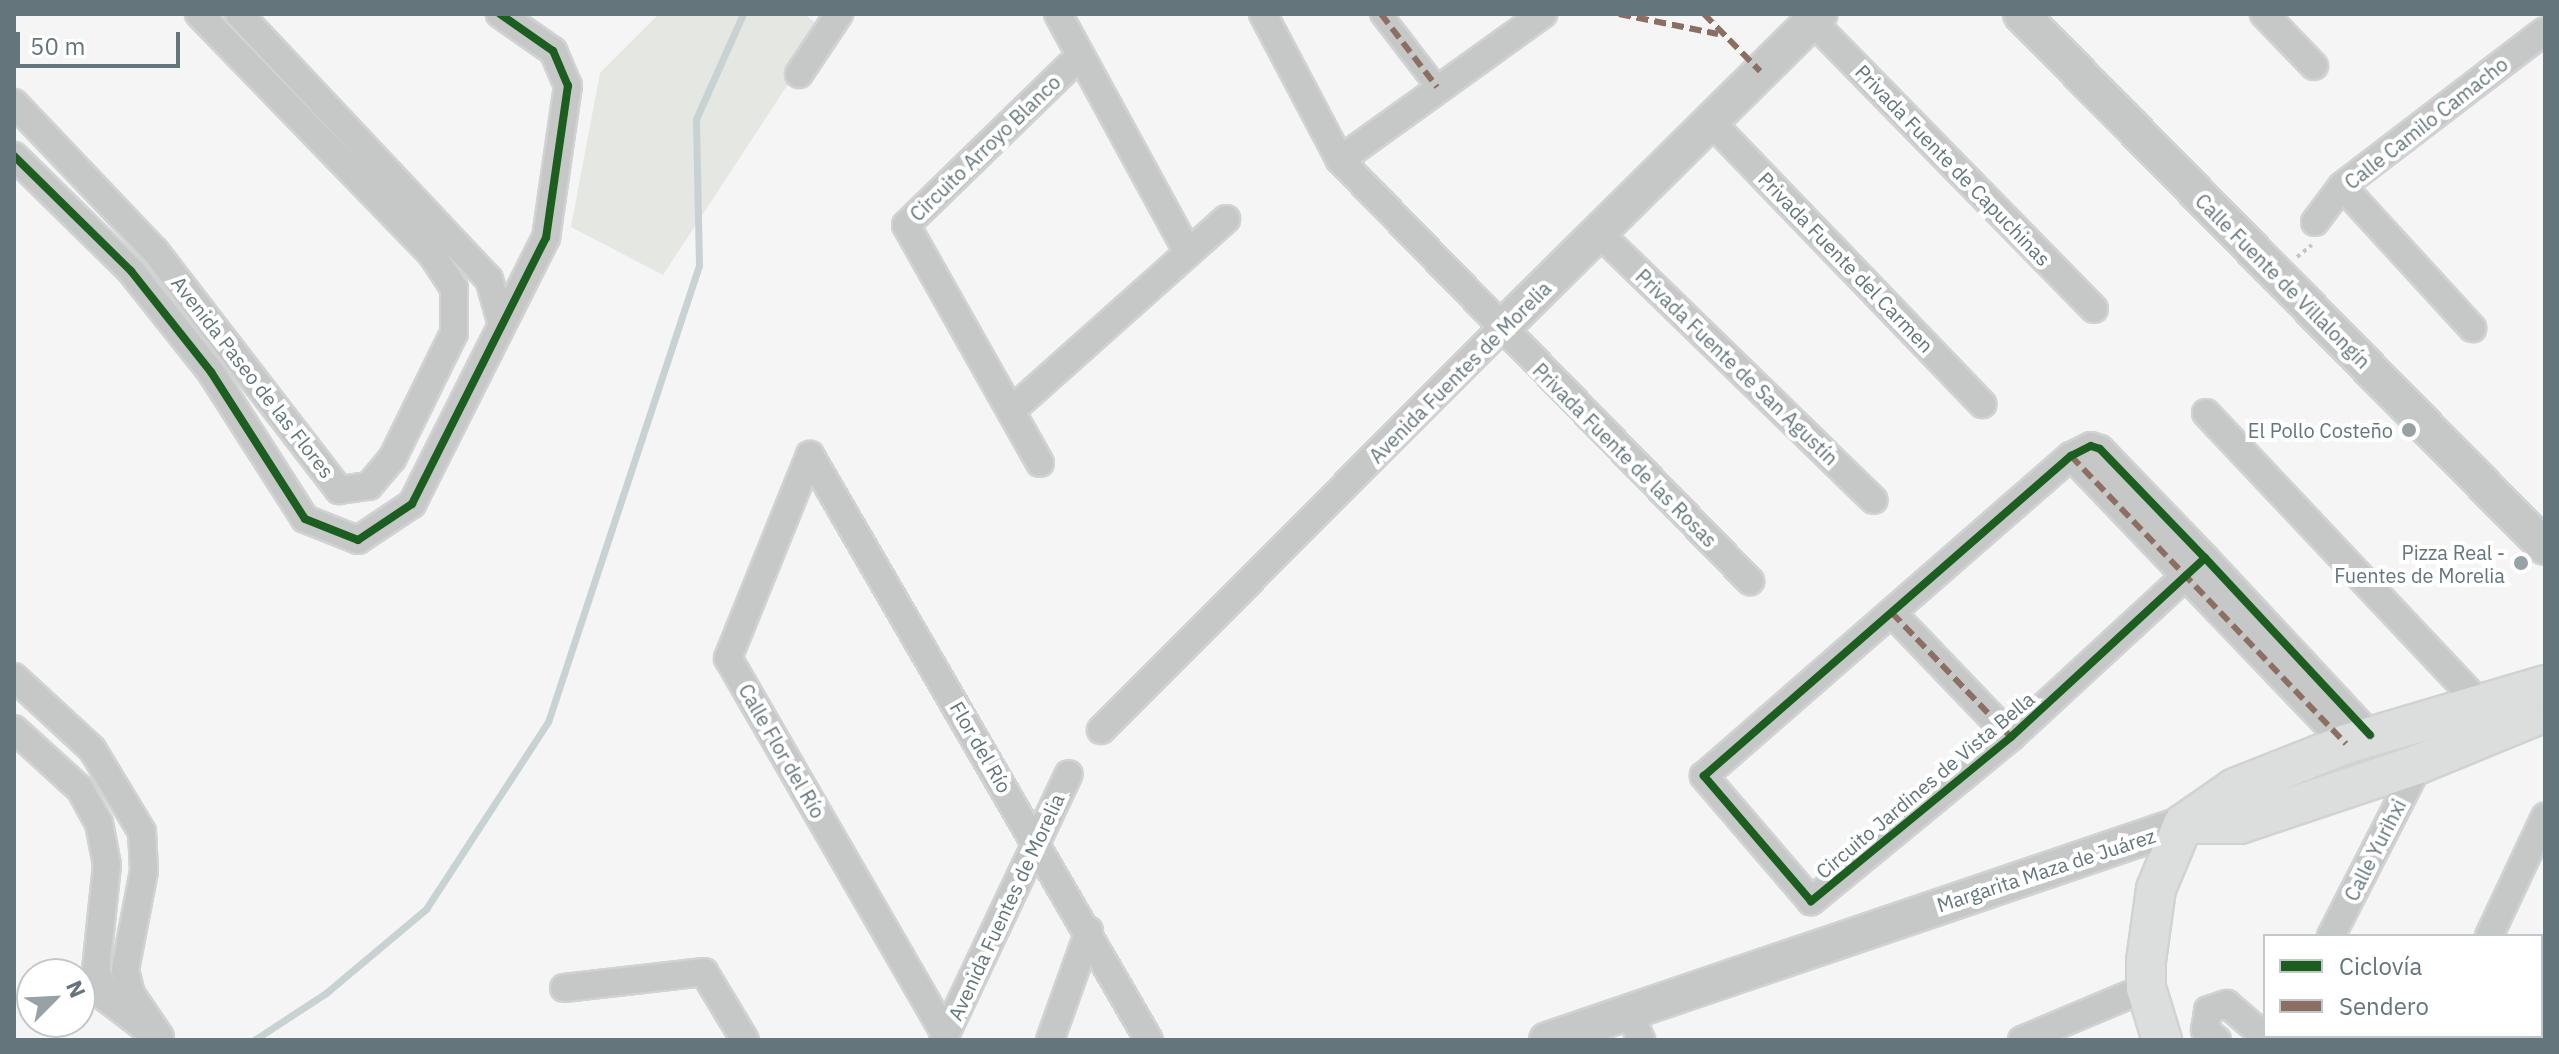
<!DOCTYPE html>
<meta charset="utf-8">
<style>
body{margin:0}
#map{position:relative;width:2559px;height:1054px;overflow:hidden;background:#f5f5f5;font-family:"IBM Plex Sans",sans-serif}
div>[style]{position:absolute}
.green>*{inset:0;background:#e4e7e2}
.stream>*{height:7px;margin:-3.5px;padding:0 3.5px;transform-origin:3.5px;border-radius:3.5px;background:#c8d2d3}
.path>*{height:4px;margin-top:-2px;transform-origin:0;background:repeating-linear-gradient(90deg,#c4c5c6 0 4px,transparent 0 8px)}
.roads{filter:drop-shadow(2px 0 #d1d2d3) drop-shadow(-2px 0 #d1d2d3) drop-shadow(0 2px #d1d2d3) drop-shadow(0 -2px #d1d2d3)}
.pedestrian>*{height:20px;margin:-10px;padding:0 10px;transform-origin:10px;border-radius:10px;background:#c6c8c8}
.minor>*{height:26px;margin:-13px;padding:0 13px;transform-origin:13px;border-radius:13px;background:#c6c8c8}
.tertiary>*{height:34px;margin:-17px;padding:0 17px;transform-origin:17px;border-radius:17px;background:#c6c8c8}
.secondary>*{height:38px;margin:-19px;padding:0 19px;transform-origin:19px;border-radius:19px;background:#dcdddd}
.quiet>*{height:6px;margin-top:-3px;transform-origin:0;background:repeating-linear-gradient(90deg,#8d6e63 0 12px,transparent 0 18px)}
.cycleway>*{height:8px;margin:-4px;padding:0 4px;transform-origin:4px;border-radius:4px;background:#1b5e20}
.dots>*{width:22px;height:22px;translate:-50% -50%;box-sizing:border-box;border:4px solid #fff;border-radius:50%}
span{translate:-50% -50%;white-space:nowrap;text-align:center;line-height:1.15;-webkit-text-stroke:8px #fff;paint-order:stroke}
.street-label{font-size:20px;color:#64767c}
.poi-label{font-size:20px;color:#64767c}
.right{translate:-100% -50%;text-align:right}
.frame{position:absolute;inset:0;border:16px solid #64767c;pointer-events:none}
.legend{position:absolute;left:2263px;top:934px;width:280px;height:104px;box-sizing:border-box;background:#fff;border:2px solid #c1c8cb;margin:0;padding:10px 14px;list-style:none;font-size:24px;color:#64767c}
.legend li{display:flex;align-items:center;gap:16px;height:40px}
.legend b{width:40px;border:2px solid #c1c8cb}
.north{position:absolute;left:16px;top:958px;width:80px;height:80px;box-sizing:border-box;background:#fff;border:2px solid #c1c8cb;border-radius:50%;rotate:66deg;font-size:22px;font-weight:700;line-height:32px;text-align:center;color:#64767c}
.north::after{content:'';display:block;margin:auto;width:28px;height:36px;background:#97a2a6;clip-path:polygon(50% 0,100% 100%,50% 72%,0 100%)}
.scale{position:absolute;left:16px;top:32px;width:164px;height:36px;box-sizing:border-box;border:4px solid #64767c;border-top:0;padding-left:10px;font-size:24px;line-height:28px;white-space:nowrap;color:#64767c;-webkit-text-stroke:6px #fff;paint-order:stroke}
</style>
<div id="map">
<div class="green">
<i style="clip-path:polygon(659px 14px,804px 14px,824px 29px,663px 275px,571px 227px,600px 73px)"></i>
</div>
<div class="stream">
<i style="left:254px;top:1040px;width:86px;rotate:-33.1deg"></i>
<i style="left:326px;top:993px;width:131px;rotate:-40deg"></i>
<i style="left:426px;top:909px;width:223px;rotate:-56.9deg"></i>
<i style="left:548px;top:722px;width:481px;rotate:-71.7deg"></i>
<i style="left:699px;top:265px;width:146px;rotate:-91.2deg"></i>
<i style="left:696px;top:119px;width:115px;rotate:-65.9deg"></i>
</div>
<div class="path">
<i style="left:2297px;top:257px;width:19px;rotate:-39deg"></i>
</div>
<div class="roads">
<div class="pedestrian">
<i style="left:1381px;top:14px;width:92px;rotate:52.5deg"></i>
</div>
<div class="minor">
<i style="left:199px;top:14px;width:333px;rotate:45.9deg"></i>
<i style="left:431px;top:253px;width:42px;rotate:56.7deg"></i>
<i style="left:239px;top:14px;width:364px;rotate:46.7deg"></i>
<i style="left:489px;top:279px;width:44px;rotate:74.1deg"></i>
<i style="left:1058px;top:14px;width:270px;rotate:61.4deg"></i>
<i style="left:1263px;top:14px;width:165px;rotate:62.2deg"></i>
<i style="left:1340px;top:160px;width:588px;rotate:45.76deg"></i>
<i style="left:2264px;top:14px;width:72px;rotate:46.1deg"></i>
<i style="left:1812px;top:21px;width:403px;rotate:45.6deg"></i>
<i style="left:799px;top:74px;width:72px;rotate:-56.3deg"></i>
<i style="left:14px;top:103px;width:204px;rotate:46.4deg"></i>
<i style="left:155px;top:251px;width:302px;rotate:52.4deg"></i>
<i style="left:339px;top:490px;width:30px;rotate:-8deg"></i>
<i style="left:369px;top:486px;width:35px;rotate:-50deg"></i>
<i style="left:392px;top:459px;width:140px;rotate:-63.8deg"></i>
<i style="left:454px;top:333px;width:45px;rotate:-90deg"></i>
<i style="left:1710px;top:121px;width:393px;rotate:46.1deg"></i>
<i style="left:14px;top:156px;width:164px;rotate:44.5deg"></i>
<i style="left:131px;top:271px;width:129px;rotate:51.6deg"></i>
<i style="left:211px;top:372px;width:174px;rotate:57.4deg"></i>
<i style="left:305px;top:519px;width:57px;rotate:21.6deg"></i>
<i style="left:358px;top:540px;width:65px;rotate:-33.7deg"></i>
<i style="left:412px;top:504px;width:298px;rotate:-63.3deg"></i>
<i style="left:546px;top:238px;width:154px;rotate:-81.8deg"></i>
<i style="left:568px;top:86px;width:38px;rotate:-113deg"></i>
<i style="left:553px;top:51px;width:65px;rotate:-145.1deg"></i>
<i style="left:1340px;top:160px;width:250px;rotate:-35.7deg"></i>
<i style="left:2342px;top:186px;width:193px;rotate:47.5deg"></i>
<i style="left:2315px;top:222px;width:45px;rotate:-53.1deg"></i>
<i style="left:2342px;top:186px;width:255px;rotate:-37.4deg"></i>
<i style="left:1599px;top:233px;width:383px;rotate:44.2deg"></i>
<i style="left:1012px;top:410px;width:287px;rotate:-41.7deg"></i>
<i style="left:2206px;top:413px;width:395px;rotate:46.7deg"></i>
<i style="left:810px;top:455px;width:676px;rotate:59.91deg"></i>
<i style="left:810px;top:455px;width:219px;rotate:112deg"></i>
<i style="left:728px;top:658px;width:434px;rotate:60deg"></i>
<i style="left:2071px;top:456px;width:398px;rotate:46.3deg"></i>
<i style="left:1040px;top:463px;width:273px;rotate:-119.4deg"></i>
<i style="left:906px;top:225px;width:243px;rotate:-44.2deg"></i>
<i style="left:2205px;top:558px;width:264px;rotate:137.3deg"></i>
<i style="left:2011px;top:737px;width:259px;rotate:140.6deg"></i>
<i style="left:1811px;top:901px;width:165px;rotate:-130.6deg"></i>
<i style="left:1704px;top:776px;width:487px;rotate:-41.1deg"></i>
<i style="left:2071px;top:456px;width:22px;rotate:-27deg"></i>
<i style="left:2091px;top:446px;width:9px;rotate:18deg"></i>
<i style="left:2100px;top:449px;width:151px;rotate:46.1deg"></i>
<i style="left:2205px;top:558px;width:242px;rotate:47deg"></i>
<i style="left:1892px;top:613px;width:172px;rotate:46.2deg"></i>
<i style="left:14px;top:677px;width:106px;rotate:42.7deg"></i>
<i style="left:92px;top:749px;width:97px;rotate:58.9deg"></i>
<i style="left:142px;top:832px;width:39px;rotate:87deg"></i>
<i style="left:144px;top:871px;width:101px;rotate:100.9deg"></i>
<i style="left:125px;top:970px;width:25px;rotate:76deg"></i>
<i style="left:131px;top:994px;width:52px;rotate:56deg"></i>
<i style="left:14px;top:729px;width:89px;rotate:42.3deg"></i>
<i style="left:80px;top:789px;width:39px;rotate:61deg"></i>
<i style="left:99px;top:823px;width:43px;rotate:79.2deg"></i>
<i style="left:107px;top:865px;width:106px;rotate:96deg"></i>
<i style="left:96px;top:970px;width:31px;rotate:69deg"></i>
<i style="left:107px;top:999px;width:56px;rotate:37.1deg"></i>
<i style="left:1101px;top:730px;width:566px;rotate:-45.07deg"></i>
<i style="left:2331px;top:936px;width:193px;rotate:-62.9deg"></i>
<i style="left:2489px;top:936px;width:132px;rotate:-64.8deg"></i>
<i style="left:564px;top:988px;width:141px;rotate:-6.5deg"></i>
<i style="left:704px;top:972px;width:79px;rotate:58.9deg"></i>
<i style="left:1628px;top:1009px;width:34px;rotate:67deg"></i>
<i style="left:943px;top:1040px;width:294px;rotate:-64.7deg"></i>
<i style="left:1050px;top:1040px;width:116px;rotate:-70.3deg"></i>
<i style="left:2022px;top:1040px;width:134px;rotate:-22.8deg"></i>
<i style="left:2217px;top:1040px;width:16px;rotate:-140deg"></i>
<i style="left:2205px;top:1030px;width:20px;rotate:-81deg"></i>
<i style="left:2208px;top:1010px;width:20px;rotate:-18deg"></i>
<i style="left:2227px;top:1004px;width:55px;rotate:40.6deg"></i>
<i style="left:2441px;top:1040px;width:4px;rotate:-63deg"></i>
</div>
<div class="tertiary">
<i style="left:2021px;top:14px;width:747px;rotate:45.49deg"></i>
<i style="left:1501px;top:329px;width:448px;rotate:-44.7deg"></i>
<i style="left:1547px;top:1040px;width:672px;rotate:-18.76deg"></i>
</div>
<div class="secondary">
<i style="left:2183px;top:824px;width:57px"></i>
<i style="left:2240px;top:824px;width:189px;rotate:-18.5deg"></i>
<i style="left:2419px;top:764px;width:136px;rotate:-22.4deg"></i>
<i style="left:2162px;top:1040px;width:54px;rotate:-107.1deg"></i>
<i style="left:2146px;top:988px;width:27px;rotate:-90deg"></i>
<i style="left:2146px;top:961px;width:73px;rotate:-82.1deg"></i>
<i style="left:2156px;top:889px;width:70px;rotate:-67.4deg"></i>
<i style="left:2183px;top:824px;width:63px;rotate:-34.7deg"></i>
<i style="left:2235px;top:788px;width:119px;rotate:-21.6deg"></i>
<i style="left:2346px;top:744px;width:208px;rotate:-16.5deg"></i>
</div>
</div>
<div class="quiet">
<i style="left:1381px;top:14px;width:92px;rotate:52.5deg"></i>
<i style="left:1619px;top:14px;width:101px;rotate:11.4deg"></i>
<i style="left:1704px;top:14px;width:80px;rotate:45.5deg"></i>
<i style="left:2071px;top:456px;width:398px;rotate:46.3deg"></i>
<i style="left:1892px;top:613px;width:172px;rotate:46.2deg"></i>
</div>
<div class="cycleway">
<i style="left:14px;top:156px;width:164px;rotate:44.5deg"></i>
<i style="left:131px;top:271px;width:129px;rotate:51.6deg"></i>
<i style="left:211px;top:372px;width:174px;rotate:57.4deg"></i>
<i style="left:305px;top:519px;width:57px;rotate:21.6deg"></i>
<i style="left:358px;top:540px;width:65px;rotate:-33.7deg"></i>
<i style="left:412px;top:504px;width:298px;rotate:-63.3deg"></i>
<i style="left:546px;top:238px;width:154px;rotate:-81.8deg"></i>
<i style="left:568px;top:86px;width:38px;rotate:-113deg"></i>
<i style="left:553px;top:51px;width:65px;rotate:-145.1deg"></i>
<i style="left:2205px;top:558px;width:264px;rotate:137.3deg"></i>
<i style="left:2011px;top:737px;width:259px;rotate:140.6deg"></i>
<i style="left:1811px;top:901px;width:165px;rotate:-130.6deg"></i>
<i style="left:1704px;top:776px;width:487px;rotate:-41.1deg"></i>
<i style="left:2071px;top:456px;width:22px;rotate:-27deg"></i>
<i style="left:2091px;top:446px;width:9px;rotate:18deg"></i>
<i style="left:2100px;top:449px;width:151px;rotate:46.1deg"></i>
<i style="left:2205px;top:558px;width:242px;rotate:47deg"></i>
</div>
<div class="dots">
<i style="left:2409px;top:430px;background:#97a2a6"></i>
<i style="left:2521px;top:563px;background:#97a2a6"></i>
</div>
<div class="street-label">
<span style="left:2426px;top:123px;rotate:-38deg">Calle Camilo Camacho</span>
<span style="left:985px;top:148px;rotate:-44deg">Circuito Arroyo Blanco</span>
<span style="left:1953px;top:165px;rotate:46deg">Privada Fuente de Capuchinas</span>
<span style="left:1846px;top:262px;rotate:46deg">Privada Fuente del Carmen</span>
<span style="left:2283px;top:281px;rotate:45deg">Calle Fuente de Villalongín</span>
<span style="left:1737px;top:367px;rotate:44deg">Privada Fuente de San Agustín</span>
<span style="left:1460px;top:372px;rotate:-45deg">Avenida Fuentes de Morelia</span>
<span style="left:253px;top:377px;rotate:52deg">Avenida Paseo de las Flores</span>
<span style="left:1625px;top:455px;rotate:45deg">Privada Fuente de las Rosas</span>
<span style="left:981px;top:747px;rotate:60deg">Flor del Río</span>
<span style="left:782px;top:751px;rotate:60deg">Calle Flor del Río</span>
<span style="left:1925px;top:785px;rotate:-40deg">Circuito Jardines de Vista Bella</span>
<span style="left:2375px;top:850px;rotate:-63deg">Calle Yurihxi</span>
<span style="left:2046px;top:870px;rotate:-18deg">Margarita Maza de Juárez</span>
<span style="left:1006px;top:907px;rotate:-65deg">Avenida Fuentes de Morelia</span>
</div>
<div class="poi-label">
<span class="right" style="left:2393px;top:430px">El Pollo Costeño</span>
<span class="right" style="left:2505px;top:564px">Pizza Real -<br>Fuentes de Morelia</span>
</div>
<div class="frame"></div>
<ul class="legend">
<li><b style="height:10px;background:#1b5e20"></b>Ciclovía</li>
<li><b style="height:10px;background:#8d6e63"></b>Sendero</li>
</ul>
<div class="north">N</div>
<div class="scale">50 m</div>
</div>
